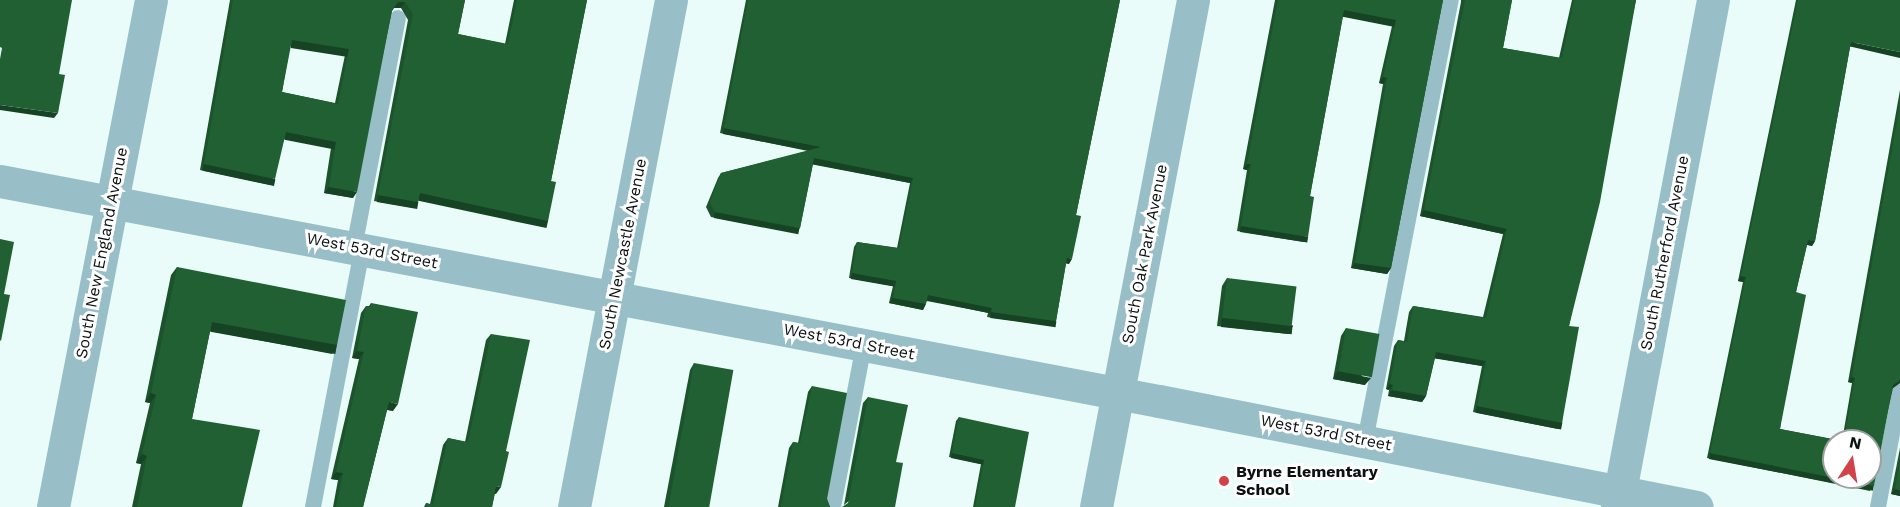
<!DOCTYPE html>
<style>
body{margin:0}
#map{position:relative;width:1900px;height:507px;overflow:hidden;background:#eafcf9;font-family:"Work Sans",sans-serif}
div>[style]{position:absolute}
.lane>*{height:16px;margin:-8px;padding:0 8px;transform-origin:8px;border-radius:8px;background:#98bfc8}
.street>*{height:33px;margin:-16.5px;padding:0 16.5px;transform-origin:16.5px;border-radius:16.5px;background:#98bfc8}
.wall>*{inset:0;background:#1c532c}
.shaded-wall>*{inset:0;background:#164324;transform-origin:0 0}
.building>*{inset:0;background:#206033;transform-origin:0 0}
.dots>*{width:16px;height:16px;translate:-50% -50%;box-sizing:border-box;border:3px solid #fff;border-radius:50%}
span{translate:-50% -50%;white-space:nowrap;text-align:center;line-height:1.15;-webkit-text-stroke:6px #fff;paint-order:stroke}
.street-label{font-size:16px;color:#0b1110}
.poi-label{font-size:16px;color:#0b1110;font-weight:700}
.left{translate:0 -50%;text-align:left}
.north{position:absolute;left:1822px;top:429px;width:60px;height:60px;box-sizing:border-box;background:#fff;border:2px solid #9da09f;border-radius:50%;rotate:12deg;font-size:16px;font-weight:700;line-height:24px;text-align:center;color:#0b1110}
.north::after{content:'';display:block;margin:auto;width:21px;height:27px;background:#d2424b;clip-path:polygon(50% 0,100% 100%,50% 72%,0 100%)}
</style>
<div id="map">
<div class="lane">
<i style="left:354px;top:248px;width:234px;rotate:-79.2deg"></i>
<i style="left:1365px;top:441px;width:449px;rotate:-79deg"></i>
<i style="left:313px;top:507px;width:262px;rotate:-79.2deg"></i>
<i style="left:833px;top:507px;width:166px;rotate:-79.2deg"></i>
<i style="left:1878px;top:507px;width:117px;rotate:-79.2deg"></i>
</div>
<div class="street">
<i style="left:0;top:181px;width:1180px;rotate:10.75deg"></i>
<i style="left:1159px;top:401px;width:548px;rotate:11.15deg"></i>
<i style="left:53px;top:507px;width:516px;rotate:-79.06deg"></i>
<i style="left:574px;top:507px;width:516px;rotate:-79.17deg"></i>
<i style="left:1096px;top:507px;width:516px;rotate:-79.17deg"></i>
<i style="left:1617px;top:507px;width:516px;rotate:-79.28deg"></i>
</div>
<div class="wall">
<i style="clip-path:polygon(evenodd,230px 0,465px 0,458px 34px,505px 44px,514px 0,587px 0,551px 181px,548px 221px,544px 227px,419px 199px,418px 202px,414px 208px,374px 201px,408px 20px,401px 8px,394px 8px,392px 11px,353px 198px,324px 193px,331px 148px,284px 139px,271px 185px,200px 170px,230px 0,290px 46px,345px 55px,335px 103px,282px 92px,290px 46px)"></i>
<i style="clip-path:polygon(746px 0,1120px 0,1076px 215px,1069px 264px,1066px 263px,1056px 321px,1052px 326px,987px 317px,988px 313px,927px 300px,923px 310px,889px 303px,893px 286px,849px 278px,854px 247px,857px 242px,897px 248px,910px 183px,813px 164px,800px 228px,796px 233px,711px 217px,706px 207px,718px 178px,721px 173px,808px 151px,720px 133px)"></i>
<i style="clip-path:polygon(1275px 0,1443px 0,1391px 268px,1387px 274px,1351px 268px,1383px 84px,1379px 83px,1392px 26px,1343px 16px,1310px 196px,1304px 242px,1237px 231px,1247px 170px,1243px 169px)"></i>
<i style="clip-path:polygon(1461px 0,1512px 0,1503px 48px,1559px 58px,1572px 0,1636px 0,1569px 326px,1562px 423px,1558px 429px,1473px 412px,1482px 366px,1435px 358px,1426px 396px,1422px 402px,1388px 396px,1389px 390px,1386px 389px,1394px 346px,1398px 340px,1404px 341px,1409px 312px,1413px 306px,1483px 317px,1503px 234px,1420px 216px,1461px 2px)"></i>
<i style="clip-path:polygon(1796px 0,1900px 0,1850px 47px,1815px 241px,1812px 246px,1807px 245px,1796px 292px,1780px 429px,1842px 441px,1852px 383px,1848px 382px,1900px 90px,1900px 383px,1893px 388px,1870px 491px,1707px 458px,1743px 282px,1738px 281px)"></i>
<i style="clip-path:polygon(177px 267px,337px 345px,332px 354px,210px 331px,192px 419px,242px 507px,132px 507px,141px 464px,136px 463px,150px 403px,145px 402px,171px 275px)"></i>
<i style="clip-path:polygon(1227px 278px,1293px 326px,1288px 334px,1217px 326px,1222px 286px)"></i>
<i style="clip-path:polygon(371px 303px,393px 411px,387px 410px,363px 507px,333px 507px,338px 480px,331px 479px,359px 359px,352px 358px,361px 313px,366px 306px,369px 306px)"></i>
<i style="clip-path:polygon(1346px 328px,1365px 385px,1333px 379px,1341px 336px)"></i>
<i style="clip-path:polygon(491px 334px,496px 494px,495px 493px,492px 507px,424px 507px,426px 503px,430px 504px,443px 445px,448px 438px,465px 442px,486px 340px)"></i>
<i style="clip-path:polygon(694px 363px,707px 507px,664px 507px,690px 370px)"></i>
<i style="clip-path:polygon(812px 386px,827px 499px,830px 507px,778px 507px,789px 448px,793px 442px,798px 443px,808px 392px)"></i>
<i style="clip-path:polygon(868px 397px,896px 462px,844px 505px,863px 403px)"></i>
<i style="clip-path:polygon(959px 417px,1015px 507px,973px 507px,981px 464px,949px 457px,956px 421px)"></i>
<i style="clip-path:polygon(1900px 448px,1900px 496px,1891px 494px)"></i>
</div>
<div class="shaded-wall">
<i style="clip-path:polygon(398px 2px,405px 2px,401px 8px,394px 8px,388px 16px)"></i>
<i style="left:1344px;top:10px;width:53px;height:7px;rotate:11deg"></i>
<i style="left:292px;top:40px;width:58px;height:8px;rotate:9deg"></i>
<i style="clip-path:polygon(1851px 42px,1900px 52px,1900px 58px,1848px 46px)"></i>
<i style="clip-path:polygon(1383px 77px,1387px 78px,1383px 84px,1379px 83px)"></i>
<i style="clip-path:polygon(0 105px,58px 113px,54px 118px,0 110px)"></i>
<i style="left:724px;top:128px;width:99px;height:6px;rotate:11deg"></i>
<i style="left:286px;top:132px;width:51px;height:8px;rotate:11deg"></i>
<i style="clip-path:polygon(814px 158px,913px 178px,910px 183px,810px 164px)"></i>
<i style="left:204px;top:164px;width:73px;height:7px;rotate:12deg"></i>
<i style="clip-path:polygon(1247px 164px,1251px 164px,1247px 170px,1243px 169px)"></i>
<i style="clip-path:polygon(329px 187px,357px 192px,353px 198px,324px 193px)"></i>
<i style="left:420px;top:193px;width:131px;height:8px;rotate:12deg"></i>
<i style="left:378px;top:195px;width:41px;height:7px;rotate:10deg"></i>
<i style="clip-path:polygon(1424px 210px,1507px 229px,1503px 234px,1420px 216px)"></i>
<i style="left:715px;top:212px;width:86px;height:6px;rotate:11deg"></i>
<i style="left:1241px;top:226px;width:68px;height:6px;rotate:9deg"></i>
<i style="clip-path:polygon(1808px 240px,1815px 241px,1812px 246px,1805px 244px)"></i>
<i style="clip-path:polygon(1067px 258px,1072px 259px,1069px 264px,1064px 263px)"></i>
<i style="clip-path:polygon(1355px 263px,1391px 268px,1387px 274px,1351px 268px)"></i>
<i style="left:852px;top:273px;width:45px;height:6px;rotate:10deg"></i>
<i style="clip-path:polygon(1741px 276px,1746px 277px,1743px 282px,1738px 281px)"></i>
<i style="left:928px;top:295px;width:65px;height:6px;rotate:11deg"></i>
<i style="clip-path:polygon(893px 298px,926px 304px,923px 310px,889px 303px)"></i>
<i style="left:991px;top:312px;width:66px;height:6px;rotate:8deg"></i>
<i style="left:1222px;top:318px;width:71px;height:9px;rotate:6deg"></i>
<i style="left:212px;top:322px;width:127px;height:10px;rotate:10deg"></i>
<i style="clip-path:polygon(357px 351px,364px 352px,359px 359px,352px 358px)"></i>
<i style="clip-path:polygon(1436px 352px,1486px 361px,1482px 366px,1432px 358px)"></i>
<i style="clip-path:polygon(1338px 371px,1371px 378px,1365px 385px,1333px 379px)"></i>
<i style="clip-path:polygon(1852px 377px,1855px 378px,1852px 383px,1848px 382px)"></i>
<i style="clip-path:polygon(1900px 380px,1900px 383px,1890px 390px,1893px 385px)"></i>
<i style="clip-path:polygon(1390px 384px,1393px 385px,1389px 390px,1386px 389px)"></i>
<i style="clip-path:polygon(1392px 390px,1426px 396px,1422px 402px,1388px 396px)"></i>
<i style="clip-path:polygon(151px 393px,156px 395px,150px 403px,145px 402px)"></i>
<i style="clip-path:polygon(389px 402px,398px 404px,393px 411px,384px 409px)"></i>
<i style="left:1477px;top:406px;width:87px;height:7px;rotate:11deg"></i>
<i style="left:952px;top:453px;width:33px;height:5px;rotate:12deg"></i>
<i style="left:1710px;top:453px;width:167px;height:6px;rotate:11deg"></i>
<i style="clip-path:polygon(142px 454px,147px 456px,141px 464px,136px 463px)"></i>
<i style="clip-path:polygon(336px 472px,343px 473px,338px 480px,331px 479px)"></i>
<i style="clip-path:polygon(496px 486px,501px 487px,496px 494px,491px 493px)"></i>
<i style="clip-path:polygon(1895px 489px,1900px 490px,1900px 496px,1891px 494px)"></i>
</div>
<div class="building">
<i style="clip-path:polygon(0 0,72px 0,59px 74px,65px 75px,58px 113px,0 105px,0 59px,2px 48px,0 47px)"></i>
<i style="clip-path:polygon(evenodd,233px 0,465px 0,458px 34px,508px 44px,517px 0,587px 0,551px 181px,556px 182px,548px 221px,420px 193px,418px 202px,378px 195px,413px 14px,405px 2px,398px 2px,392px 10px,357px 192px,329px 187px,336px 142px,286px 132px,275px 179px,204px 164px,233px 0,292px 40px,349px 49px,338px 104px,282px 92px,292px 40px)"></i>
<i style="clip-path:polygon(748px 0,1120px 0,1076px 215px,1081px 216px,1072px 259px,1067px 258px,1056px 321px,991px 312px,992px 308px,928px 295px,926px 304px,893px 298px,896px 281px,852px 273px,857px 242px,899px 248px,913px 178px,814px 158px,800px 228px,715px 212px,710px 202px,721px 173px,821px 147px,724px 128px)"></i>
<i style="clip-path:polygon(1278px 0,1443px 0,1391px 268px,1355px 263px,1387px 78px,1383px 77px,1396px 20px,1344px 10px,1310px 196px,1314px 197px,1308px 237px,1241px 226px,1251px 164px,1247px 164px)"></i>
<i style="clip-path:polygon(1465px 0,1512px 0,1503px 48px,1562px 58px,1574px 0,1636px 0,1600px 202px,1569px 326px,1579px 327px,1562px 423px,1477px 406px,1486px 361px,1436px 352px,1426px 396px,1392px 390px,1393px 385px,1390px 384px,1398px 340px,1407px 342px,1413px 306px,1486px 318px,1507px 229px,1424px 210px)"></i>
<i style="clip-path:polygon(1798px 0,1900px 0,1900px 52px,1851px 42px,1815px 241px,1808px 240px,1796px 292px,1806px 295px,1780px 429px,1843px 441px,1834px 441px,1834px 477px,1870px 477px,1870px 441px,1844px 441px,1855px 378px,1852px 377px,1900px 104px,1900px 380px,1893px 385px,1874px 486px,1710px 453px,1746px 277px,1741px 276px)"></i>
<i style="clip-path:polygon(0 239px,14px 242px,4px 294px,10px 295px,1px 341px,0 340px)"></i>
<i style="clip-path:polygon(177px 267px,346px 300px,337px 345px,212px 322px,192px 419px,260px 430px,242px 507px,137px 507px,147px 456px,142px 454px,156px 395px,151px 393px)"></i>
<i style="left:1227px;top:278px;width:70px;height:40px;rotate:7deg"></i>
<i style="clip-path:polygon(371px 303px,418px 312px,398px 404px,389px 402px,363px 507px,336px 507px,343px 473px,336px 472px,364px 352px,357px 351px,366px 306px,371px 307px)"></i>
<i style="left:1346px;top:328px;width:34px;height:44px;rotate:10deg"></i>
<i style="clip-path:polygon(491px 334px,530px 340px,506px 451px,509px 452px,501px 487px,496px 486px,492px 507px,426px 507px,426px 503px,433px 505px,448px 438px,468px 442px)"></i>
<i style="left:694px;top:363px;width:40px;height:147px;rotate:10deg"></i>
<i style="clip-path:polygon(812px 386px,847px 393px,827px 499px,830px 507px,781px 507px,793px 442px,800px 443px)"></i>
<i style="clip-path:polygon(868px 397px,908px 405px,896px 462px,903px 463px,895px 507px,842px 507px,848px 503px)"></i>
<i style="clip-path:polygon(959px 417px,1029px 432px,1015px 507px,975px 507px,984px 460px,952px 453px)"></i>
<i style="clip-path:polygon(1900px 461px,1900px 490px,1895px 489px)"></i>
</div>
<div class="dots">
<i style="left:1224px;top:481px;background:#d2424b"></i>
</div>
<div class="street-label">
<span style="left:372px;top:251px;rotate:11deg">West 53rd Street</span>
<span style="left:102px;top:253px;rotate:-79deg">South New England Avenue</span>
<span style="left:1665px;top:253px;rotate:-79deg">South Rutherford Avenue</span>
<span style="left:623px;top:254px;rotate:-79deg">South Newcastle Avenue</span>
<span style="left:1145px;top:254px;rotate:-79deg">South Oak Park Avenue</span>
<span style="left:849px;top:342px;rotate:11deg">West 53rd Street</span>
<span style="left:1326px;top:433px;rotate:11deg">West 53rd Street</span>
</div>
<div class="poi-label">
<span class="left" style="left:1236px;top:481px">Byrne Elementary<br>School</span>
</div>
<div class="north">N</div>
</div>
